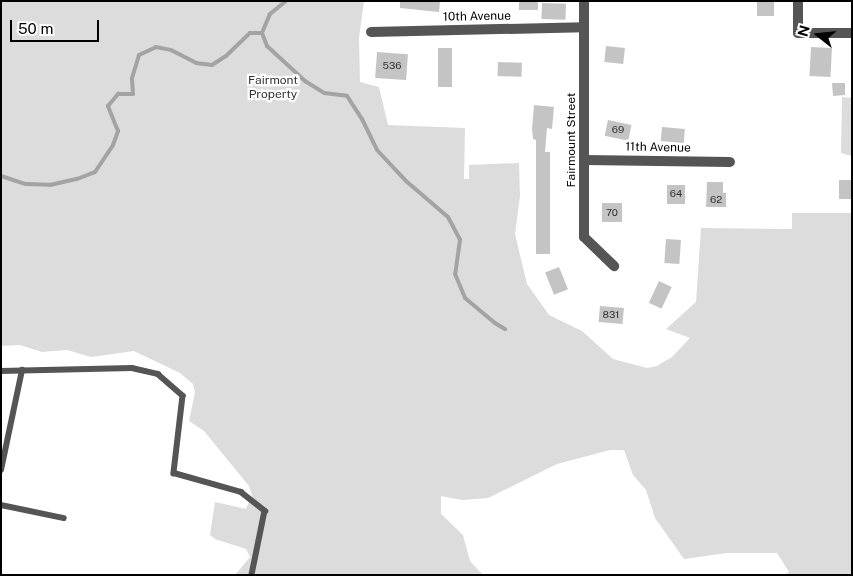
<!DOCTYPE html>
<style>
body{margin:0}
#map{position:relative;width:853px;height:576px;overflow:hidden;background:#fff;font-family:"Public Sans",sans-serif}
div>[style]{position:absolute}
.green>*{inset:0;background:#dcdcdc}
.stream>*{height:4px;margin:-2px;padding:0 2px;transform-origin:2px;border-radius:2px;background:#a3a3a3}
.building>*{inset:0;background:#c4c4c4;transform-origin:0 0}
.lane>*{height:5.5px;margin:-2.75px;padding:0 2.75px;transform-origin:2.75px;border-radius:2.75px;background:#555}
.street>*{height:10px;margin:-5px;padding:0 5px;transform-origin:5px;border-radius:5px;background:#555}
span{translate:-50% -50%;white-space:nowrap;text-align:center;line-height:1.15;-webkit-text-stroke:4.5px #fff;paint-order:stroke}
.number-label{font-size:10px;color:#313131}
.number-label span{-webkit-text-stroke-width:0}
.street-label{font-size:12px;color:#000}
.park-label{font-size:12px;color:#333}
.frame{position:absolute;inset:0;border:2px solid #000;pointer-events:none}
.north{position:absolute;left:793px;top:10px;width:50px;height:50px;-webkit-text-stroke:4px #fff;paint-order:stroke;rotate:286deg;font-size:14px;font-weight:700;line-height:20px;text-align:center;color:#000}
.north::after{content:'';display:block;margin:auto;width:18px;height:22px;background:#000;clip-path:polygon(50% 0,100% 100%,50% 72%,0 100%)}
.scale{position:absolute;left:10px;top:20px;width:89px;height:22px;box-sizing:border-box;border:2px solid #000;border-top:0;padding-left:6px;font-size:15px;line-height:18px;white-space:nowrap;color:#000;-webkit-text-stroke:4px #fff;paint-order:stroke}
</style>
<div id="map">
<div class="green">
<i style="clip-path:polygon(1px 1px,364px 1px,359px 38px,360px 82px,379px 87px,388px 125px,465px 128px,464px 179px,469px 179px,469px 165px,519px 163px,520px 196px,515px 234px,527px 284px,549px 315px,582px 331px,613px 359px,647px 368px,657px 366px,672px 357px,690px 338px,666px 329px,696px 302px,701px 228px,792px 229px,792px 213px,852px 213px,852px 575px,785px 575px,789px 572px,777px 553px,727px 553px,684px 559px,655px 518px,646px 490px,633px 475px,624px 450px,610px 450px,557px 464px,488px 498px,462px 500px,441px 496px,441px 514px,463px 535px,470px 561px,483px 575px,235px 575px,250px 557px,246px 549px,215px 539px,210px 535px,215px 502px,246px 509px,252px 495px,249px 486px,204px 431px,189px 421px,195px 392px,193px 384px,180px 373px,134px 351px,91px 357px,67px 350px,42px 352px,20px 345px,1px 346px)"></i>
<i style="clip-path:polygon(842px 97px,852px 98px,852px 156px,841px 153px)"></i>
</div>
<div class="stream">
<i style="left:286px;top:1px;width:21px;rotate:141deg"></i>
<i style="left:270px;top:14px;width:21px;rotate:113deg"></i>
<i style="left:262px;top:33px;width:14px;rotate:69deg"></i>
<i style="left:267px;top:46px;width:52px;rotate:42.6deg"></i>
<i style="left:305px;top:81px;width:22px;rotate:32deg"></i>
<i style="left:324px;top:93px;width:23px;rotate:7deg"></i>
<i style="left:347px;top:96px;width:27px;rotate:57deg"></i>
<i style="left:362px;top:119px;width:34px;rotate:64deg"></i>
<i style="left:377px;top:150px;width:42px;rotate:46.9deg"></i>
<i style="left:406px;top:181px;width:55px;rotate:40.6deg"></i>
<i style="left:448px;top:217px;width:26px;rotate:62deg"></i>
<i style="left:460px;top:240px;width:34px;rotate:98deg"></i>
<i style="left:455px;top:274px;width:26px;rotate:67deg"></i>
<i style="left:465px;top:298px;width:39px;rotate:40deg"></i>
<i style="left:495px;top:323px;width:12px;rotate:31deg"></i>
<i style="left:1px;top:176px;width:26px;rotate:18deg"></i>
<i style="left:26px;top:184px;width:24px;rotate:2deg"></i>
<i style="left:50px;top:185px;width:28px;rotate:-13deg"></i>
<i style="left:77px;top:179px;width:19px;rotate:-21deg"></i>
<i style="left:95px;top:172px;width:32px;rotate:-56deg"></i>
<i style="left:113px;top:145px;width:15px;rotate:-70deg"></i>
<i style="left:118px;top:131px;width:27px;rotate:-112deg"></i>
<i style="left:108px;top:106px;width:16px;rotate:-50deg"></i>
<i style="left:118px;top:94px;width:15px"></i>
<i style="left:133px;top:94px;width:16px;rotate:-94deg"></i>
<i style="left:132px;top:78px;width:24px;rotate:-73deg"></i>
<i style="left:139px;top:55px;width:19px;rotate:-25deg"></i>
<i style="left:156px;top:47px;width:15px;rotate:11deg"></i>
<i style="left:171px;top:50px;width:28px;rotate:27deg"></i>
<i style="left:196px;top:63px;width:16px;rotate:7deg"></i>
<i style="left:212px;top:65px;width:17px;rotate:-33deg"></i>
<i style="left:226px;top:56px;width:33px;rotate:-44deg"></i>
<i style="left:250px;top:33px;width:12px"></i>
</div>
<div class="building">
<i style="clip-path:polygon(400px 1px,440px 1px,439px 12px,400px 8px)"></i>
<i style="left:519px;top:1px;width:19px;height:9px"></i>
<i style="left:757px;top:1px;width:17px;height:15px"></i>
<i style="left:542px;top:3px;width:24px;height:16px;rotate:2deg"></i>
<i style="left:606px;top:46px;width:19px;height:16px;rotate:6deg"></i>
<i style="left:811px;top:47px;width:21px;height:29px;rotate:3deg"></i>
<i style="left:438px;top:48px;width:14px;height:39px"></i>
<i style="left:377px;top:52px;width:31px;height:26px;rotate:4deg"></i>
<i style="left:498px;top:62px;width:24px;height:14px;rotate:2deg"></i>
<i style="clip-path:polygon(832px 83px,845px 83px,845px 95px,833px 96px)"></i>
<i style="clip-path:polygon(534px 105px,554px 107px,552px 129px,547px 128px,545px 152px,550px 152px,550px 254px,536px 254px,536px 140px,533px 139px,532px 129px)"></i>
<i style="left:608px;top:120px;width:24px;height:16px;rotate:12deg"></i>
<i style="left:662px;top:127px;width:23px;height:14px;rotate:5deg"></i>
<i style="left:852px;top:180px;width:19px;height:13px;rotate:90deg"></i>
<i style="clip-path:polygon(707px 182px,723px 182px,723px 193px,726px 193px,726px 207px,706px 207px)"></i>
<i style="left:667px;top:185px;width:18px;height:19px"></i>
<i style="left:622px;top:203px;width:19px;height:20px;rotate:90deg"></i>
<i style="left:666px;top:239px;width:15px;height:24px;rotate:4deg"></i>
<i style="left:559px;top:267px;width:24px;height:15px;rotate:68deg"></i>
<i style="left:659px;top:281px;width:14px;height:24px;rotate:25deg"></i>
<i style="left:600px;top:306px;width:24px;height:16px;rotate:5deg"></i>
</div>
<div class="lane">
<i style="left:1px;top:371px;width:131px;rotate:-1.3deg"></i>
<i style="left:132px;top:368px;width:27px;rotate:13deg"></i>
<i style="left:158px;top:374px;width:33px;rotate:41deg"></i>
<i style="left:183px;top:396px;width:78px;rotate:96.7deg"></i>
<i style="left:174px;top:473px;width:70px;rotate:15.8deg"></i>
<i style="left:241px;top:492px;width:31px;rotate:38deg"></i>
<i style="left:265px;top:511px;width:65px;rotate:101.5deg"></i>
<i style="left:1px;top:470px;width:102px;rotate:-78.1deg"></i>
<i style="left:1px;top:505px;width:64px;rotate:11.7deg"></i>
</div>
<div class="street">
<i style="left:584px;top:1px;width:236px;rotate:90deg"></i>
<i style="left:584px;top:237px;width:42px;rotate:44deg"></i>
<i style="left:798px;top:1px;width:32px;rotate:90deg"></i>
<i style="left:798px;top:33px;width:54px"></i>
<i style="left:371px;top:32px;width:213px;rotate:-1.3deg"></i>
<i style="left:585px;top:160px;width:145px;rotate:0.8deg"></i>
</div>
<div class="number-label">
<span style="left:392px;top:66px">536</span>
<span style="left:618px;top:130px">69</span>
<span style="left:676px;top:194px">64</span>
<span style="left:716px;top:200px">62</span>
<span style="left:612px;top:213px">70</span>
<span style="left:611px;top:315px">831</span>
</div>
<div class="street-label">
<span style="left:477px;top:17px;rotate:-1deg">10th Avenue</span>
<span style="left:572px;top:140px;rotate:-90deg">Fairmount Street</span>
<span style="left:658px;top:148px;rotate:1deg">11th Avenue</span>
</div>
<div class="park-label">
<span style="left:273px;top:88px">Fairmont<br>Property</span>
</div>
<div class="frame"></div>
<div class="north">N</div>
<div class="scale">50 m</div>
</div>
